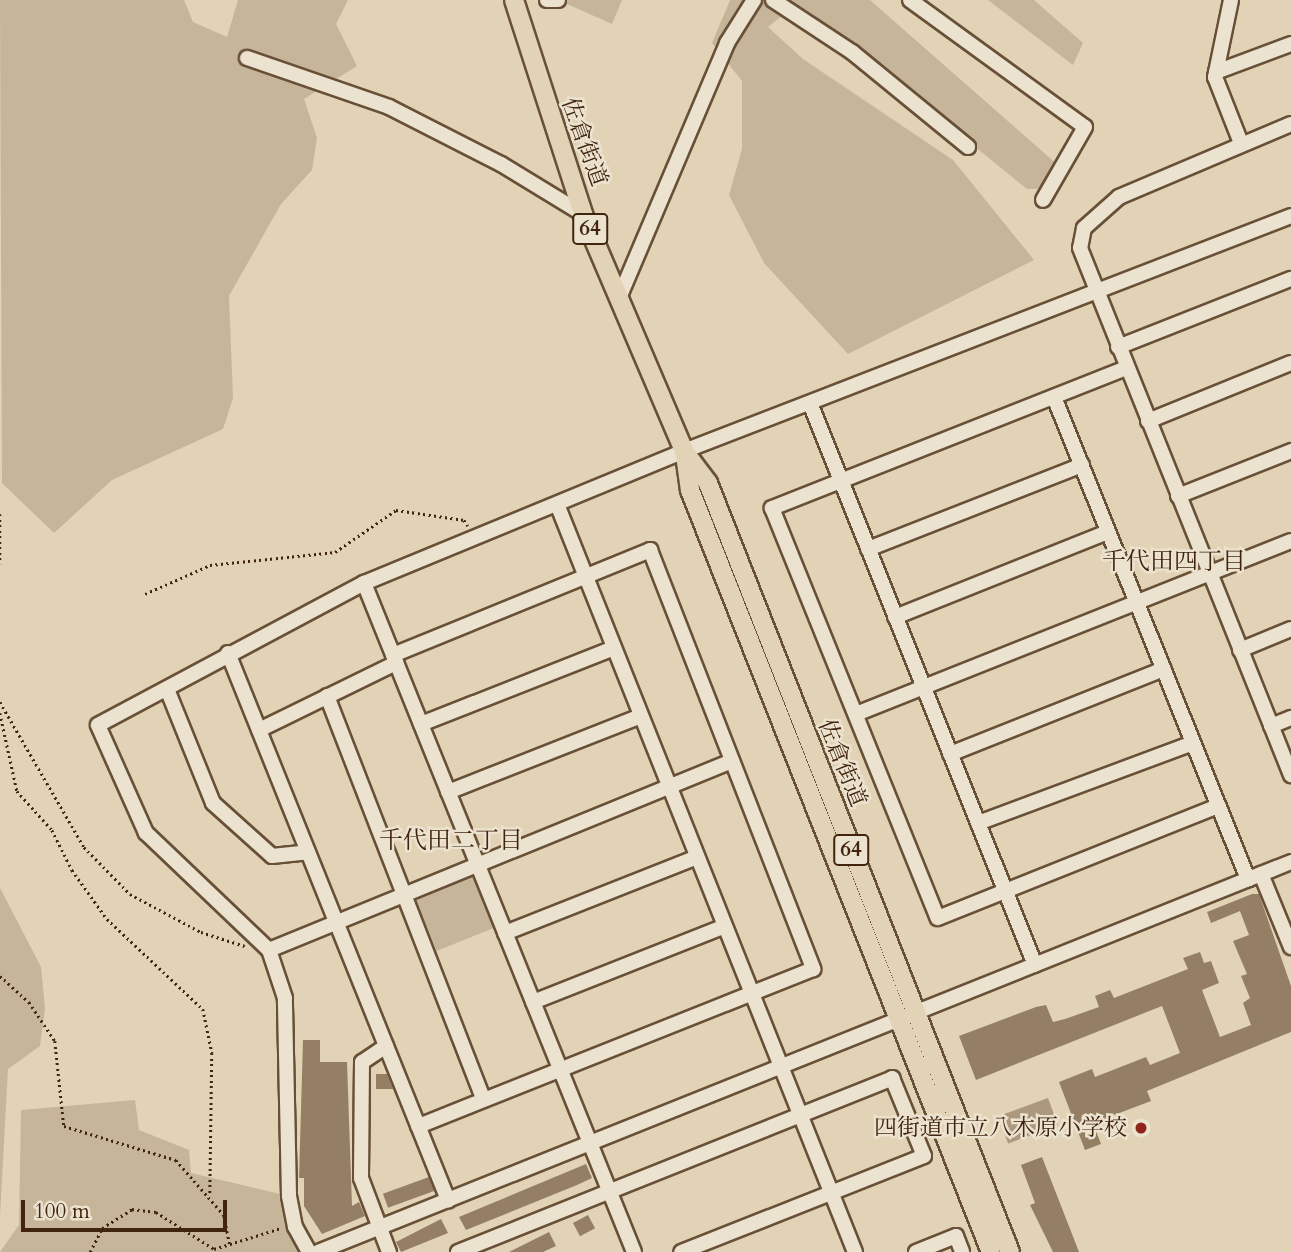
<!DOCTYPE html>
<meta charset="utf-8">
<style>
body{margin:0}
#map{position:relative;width:1291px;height:1252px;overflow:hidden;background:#e2d3b6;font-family:Cardo,"Noto Serif JP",serif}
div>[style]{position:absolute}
.green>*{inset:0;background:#c6b599;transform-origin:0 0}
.water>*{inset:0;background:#ab987d;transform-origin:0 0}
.building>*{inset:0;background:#947f65;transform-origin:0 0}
.path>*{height:2.5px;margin-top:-1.25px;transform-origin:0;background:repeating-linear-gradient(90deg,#40240d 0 2px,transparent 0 5.5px)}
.roads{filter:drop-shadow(2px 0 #685037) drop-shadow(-2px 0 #685037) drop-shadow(0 2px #685037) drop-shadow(0 -2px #685037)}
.minor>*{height:14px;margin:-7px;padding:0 7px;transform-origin:7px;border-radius:7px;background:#ece2d0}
.major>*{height:18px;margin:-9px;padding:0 9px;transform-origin:9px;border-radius:9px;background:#e2d3b6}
.dots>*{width:19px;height:19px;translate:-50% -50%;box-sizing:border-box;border:4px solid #ece2d0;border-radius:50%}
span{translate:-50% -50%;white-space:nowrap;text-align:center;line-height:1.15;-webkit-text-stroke:5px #ece2d0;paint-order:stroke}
.shield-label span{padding:2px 5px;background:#ece2d0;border:2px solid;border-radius:5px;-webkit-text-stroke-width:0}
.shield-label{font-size:21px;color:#40240d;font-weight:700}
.street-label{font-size:23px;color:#40240d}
.poi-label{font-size:23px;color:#40240d}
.right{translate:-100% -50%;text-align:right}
.neighbourhood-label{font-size:24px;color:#40240d}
.scale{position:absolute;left:21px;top:1200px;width:206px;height:32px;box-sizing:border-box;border:4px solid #40240d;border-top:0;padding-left:9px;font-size:21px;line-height:24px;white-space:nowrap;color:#40240d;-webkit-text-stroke:5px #ece2d0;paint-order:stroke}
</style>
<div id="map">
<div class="green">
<i style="clip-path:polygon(0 0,184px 0,193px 22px,227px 37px,238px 0,348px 0,336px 24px,357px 66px,304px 99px,317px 138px,312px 170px,281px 204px,229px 296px,233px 398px,223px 429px,112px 480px,54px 533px,2px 483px)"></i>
<i style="clip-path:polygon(558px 0,622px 0,612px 24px)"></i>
<i style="clip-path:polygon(730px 0,870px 0,1059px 166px,1044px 189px,1027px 189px,914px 97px,792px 8px,768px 27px,803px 59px,953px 160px,1034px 260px,848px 354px,764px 263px,729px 195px,742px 149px,742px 81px,712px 43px)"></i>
<i style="clip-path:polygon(988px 0,1034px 0,1083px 43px,1073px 65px)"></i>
<i style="left:472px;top:873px;width:59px;height:62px;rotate:68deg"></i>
<i style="clip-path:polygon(0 888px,41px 967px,45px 1008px,40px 1046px,8px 1069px,0 1216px)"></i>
<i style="clip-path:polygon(135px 1100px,139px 1130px,189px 1150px,191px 1173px,289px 1196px,306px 1252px,0 1252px,19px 1225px,21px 1110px)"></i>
</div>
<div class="water">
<i style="left:1048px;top:1098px;width:29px;height:53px;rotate:70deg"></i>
</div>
<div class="building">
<i style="clip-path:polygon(1252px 894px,1259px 894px,1291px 986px,1291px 1032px,1147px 1091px,1151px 1101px,1093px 1123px,1101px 1144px,1085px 1150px,1059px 1082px,1092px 1069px,1095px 1077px,1146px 1057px,1150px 1065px,1180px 1053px,1162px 1006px,976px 1080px,959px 1036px,1036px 1007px,1046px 1005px,1053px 1022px,1065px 1019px,1099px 1007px,1095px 996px,1110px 990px,1114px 998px,1188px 969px,1183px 958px,1200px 952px,1204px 963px,1211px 961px,1219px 983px,1202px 990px,1220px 1037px,1251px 1025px,1243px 1003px,1250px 998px,1241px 976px,1247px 974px,1233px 941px,1249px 935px,1240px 911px,1211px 923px,1207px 912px)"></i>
<i style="clip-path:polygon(303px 1040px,320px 1040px,320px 1062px,347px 1062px,352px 1206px,359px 1202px,365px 1216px,322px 1234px,304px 1206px,304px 1178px,299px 1178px)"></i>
<i style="clip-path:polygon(376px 1074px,387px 1074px,393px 1089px,376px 1089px)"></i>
<i style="clip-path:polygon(1042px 1157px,1079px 1252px,1053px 1252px,1030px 1205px,1035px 1203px,1021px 1165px)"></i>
<i style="clip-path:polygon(586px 1164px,592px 1178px,577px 1185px,466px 1230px,459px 1217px)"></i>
<i style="left:429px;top:1177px;width:15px;height:49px;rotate:70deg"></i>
<i style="left:588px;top:1215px;width:15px;height:17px;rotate:62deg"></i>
<i style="clip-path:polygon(441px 1219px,448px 1233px,401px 1252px,396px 1242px)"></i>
<i style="clip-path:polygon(549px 1232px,556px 1246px,543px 1252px,509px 1252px)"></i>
</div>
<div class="path">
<i style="left:0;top:514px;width:50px;rotate:90deg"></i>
<i style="left:145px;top:594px;width:71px;rotate:-24deg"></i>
<i style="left:210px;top:565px;width:126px;rotate:-5.9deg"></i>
<i style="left:335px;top:552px;width:74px;rotate:-34.5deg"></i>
<i style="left:396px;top:510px;width:69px;rotate:8.4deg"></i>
<i style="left:464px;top:520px;width:7px;rotate:56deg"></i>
<i style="left:0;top:702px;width:168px;rotate:59.9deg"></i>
<i style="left:84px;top:847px;width:66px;rotate:45.6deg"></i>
<i style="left:130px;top:894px;width:81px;rotate:28.2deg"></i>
<i style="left:201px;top:932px;width:46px;rotate:17.7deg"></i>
<i style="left:0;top:713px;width:80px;rotate:77.7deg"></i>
<i style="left:17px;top:791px;width:52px;rotate:48.1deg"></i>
<i style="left:52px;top:830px;width:45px;rotate:63.4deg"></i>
<i style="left:72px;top:870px;width:60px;rotate:54.5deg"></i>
<i style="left:107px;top:919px;width:132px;rotate:43.2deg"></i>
<i style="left:203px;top:1009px;width:45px;rotate:78.4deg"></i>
<i style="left:212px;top:1053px;width:140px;rotate:90.8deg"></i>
<i style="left:0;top:976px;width:39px;rotate:42deg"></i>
<i style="left:29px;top:1002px;width:47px;rotate:56.3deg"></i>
<i style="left:55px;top:1041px;width:85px;rotate:84deg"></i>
<i style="left:64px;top:1126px;width:117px;rotate:16.9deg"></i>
<i style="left:176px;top:1160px;width:73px;rotate:48.9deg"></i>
<i style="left:224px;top:1215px;width:31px;rotate:79deg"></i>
<i style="left:90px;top:1252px;width:27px;rotate:-63deg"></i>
<i style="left:102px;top:1228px;width:36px;rotate:-32deg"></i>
<i style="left:132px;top:1209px;width:24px;rotate:7deg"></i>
<i style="left:156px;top:1212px;width:69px;rotate:32.5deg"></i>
<i style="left:214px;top:1249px;width:70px;rotate:-17.4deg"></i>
</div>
<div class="roads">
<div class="minor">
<i style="left:547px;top:0;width:11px"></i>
<i style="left:773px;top:0;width:95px;rotate:33.4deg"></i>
<i style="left:852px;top:52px;width:150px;rotate:39.3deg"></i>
<i style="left:910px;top:0;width:216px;rotate:36deg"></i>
<i style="left:1085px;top:127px;width:84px;rotate:119.9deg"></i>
<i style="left:1231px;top:0;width:79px;rotate:101.7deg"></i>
<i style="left:1215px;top:77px;width:71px;rotate:68.5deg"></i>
<i style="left:247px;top:58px;width:150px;rotate:19deg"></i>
<i style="left:389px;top:107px;width:126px;rotate:27deg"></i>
<i style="left:501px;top:164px;width:96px;rotate:31.4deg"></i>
<i style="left:1216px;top:72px;width:80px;rotate:-20.5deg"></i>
<i style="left:1291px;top:124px;width:187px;rotate:157deg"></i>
<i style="left:1119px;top:197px;width:47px;rotate:138.5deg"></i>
<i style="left:1084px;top:228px;width:20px;rotate:101deg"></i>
<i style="left:1080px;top:248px;width:568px;rotate:68.18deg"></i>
<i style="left:619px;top:298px;width:277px;rotate:-67deg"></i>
<i style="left:727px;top:43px;width:51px;rotate:-57.9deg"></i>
<i style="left:1118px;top:347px;width:186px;rotate:-21.5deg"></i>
<i style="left:1126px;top:368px;width:381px;rotate:158.4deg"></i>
<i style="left:772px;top:508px;width:442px;rotate:68deg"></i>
<i style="left:938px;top:918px;width:302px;rotate:-21.8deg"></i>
<i style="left:1054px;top:397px;width:520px;rotate:68.08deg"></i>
<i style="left:810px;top:403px;width:605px;rotate:68.18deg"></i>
<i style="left:1148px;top:421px;width:154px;rotate:-22.1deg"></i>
<i style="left:1178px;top:496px;width:122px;rotate:-21.7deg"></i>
<i style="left:557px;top:504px;width:805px;rotate:68.28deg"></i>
<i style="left:868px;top:549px;width:230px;rotate:-21.4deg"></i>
<i style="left:364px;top:583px;width:721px;rotate:68.02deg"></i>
<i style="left:895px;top:617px;width:229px;rotate:-21.8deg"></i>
<i style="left:1240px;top:650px;width:55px;rotate:-22.4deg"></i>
<i style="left:228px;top:653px;width:590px;rotate:68.09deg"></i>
<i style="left:393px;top:655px;width:278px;rotate:-22.2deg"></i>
<i style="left:650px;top:550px;width:450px;rotate:68.7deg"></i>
<i style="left:813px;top:969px;width:425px;rotate:158.3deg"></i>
<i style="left:167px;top:689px;width:123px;rotate:68deg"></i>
<i style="left:213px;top:803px;width:79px;rotate:41.9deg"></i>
<i style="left:272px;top:856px;width:36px;rotate:-6deg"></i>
<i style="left:327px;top:696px;width:433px;rotate:68.8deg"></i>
<i style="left:856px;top:714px;width:468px;rotate:-21.7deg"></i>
<i style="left:421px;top:724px;width:207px;rotate:-21.5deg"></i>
<i style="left:1271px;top:726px;width:22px;rotate:-22deg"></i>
<i style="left:259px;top:730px;width:153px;rotate:-26.1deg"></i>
<i style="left:950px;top:754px;width:230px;rotate:-21.7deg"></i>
<i style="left:448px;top:792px;width:207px;rotate:-21.5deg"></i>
<i style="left:978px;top:823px;width:229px;rotate:-20.4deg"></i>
<i style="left:1261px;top:874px;width:79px;rotate:67.7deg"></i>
<i style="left:505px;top:933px;width:206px;rotate:-21.6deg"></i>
<i style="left:269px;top:950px;width:500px;rotate:-22.21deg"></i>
<i style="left:533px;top:1002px;width:206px;rotate:-21.6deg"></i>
<i style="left:386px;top:1046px;width:29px;rotate:146deg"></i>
<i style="left:362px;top:1062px;width:116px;rotate:90.5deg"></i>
<i style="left:361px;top:1178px;width:79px;rotate:69.3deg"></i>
<i style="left:309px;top:1252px;width:29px;rotate:-119deg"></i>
<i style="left:295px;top:1227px;width:32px;rotate:-101deg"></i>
<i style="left:289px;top:1196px;width:198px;rotate:-91.2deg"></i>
<i style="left:285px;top:998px;width:51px;rotate:-108.4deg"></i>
<i style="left:269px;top:950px;width:170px;rotate:-136.4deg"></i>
<i style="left:146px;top:833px;width:118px;rotate:-114deg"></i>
<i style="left:98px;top:725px;width:302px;rotate:-28.1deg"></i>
<i style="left:364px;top:583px;width:346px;rotate:-22.4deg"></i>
<i style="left:684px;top:451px;width:651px;rotate:-21.16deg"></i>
<i style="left:318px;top:1252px;width:1048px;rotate:-21.84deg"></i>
<i style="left:458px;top:1252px;width:468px;rotate:-21.8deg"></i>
<i style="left:892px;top:1078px;width:84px;rotate:67.7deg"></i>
<i style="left:924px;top:1156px;width:261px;rotate:158.4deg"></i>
<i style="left:916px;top:1252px;width:43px;rotate:-21.8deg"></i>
<i style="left:956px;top:1236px;width:17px;rotate:69deg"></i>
</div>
<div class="major">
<i style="left:514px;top:0;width:225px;rotate:72.1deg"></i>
<i style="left:583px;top:214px;width:258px;rotate:66.9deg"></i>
<i style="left:684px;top:451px;width:40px;rotate:53deg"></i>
<i style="left:708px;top:483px;width:826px;rotate:68.56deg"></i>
<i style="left:685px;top:455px;width:35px;rotate:82deg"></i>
<i style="left:690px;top:490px;width:819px;rotate:68.45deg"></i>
</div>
</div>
<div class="dots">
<i style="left:1141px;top:1128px;background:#8f2418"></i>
</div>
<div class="shield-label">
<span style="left:590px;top:229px">64</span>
<span style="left:851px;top:850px">64</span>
</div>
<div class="street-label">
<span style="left:584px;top:142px;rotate:70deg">佐倉街道</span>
<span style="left:842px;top:763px;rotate:68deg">佐倉街道</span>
</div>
<div class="poi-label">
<span class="right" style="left:1127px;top:1128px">四街道市立八木原小学校</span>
</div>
<div class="neighbourhood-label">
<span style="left:1174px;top:562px">千代田四丁目</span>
<span style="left:451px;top:841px">千代田二丁目</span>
</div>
<div class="scale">100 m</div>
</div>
